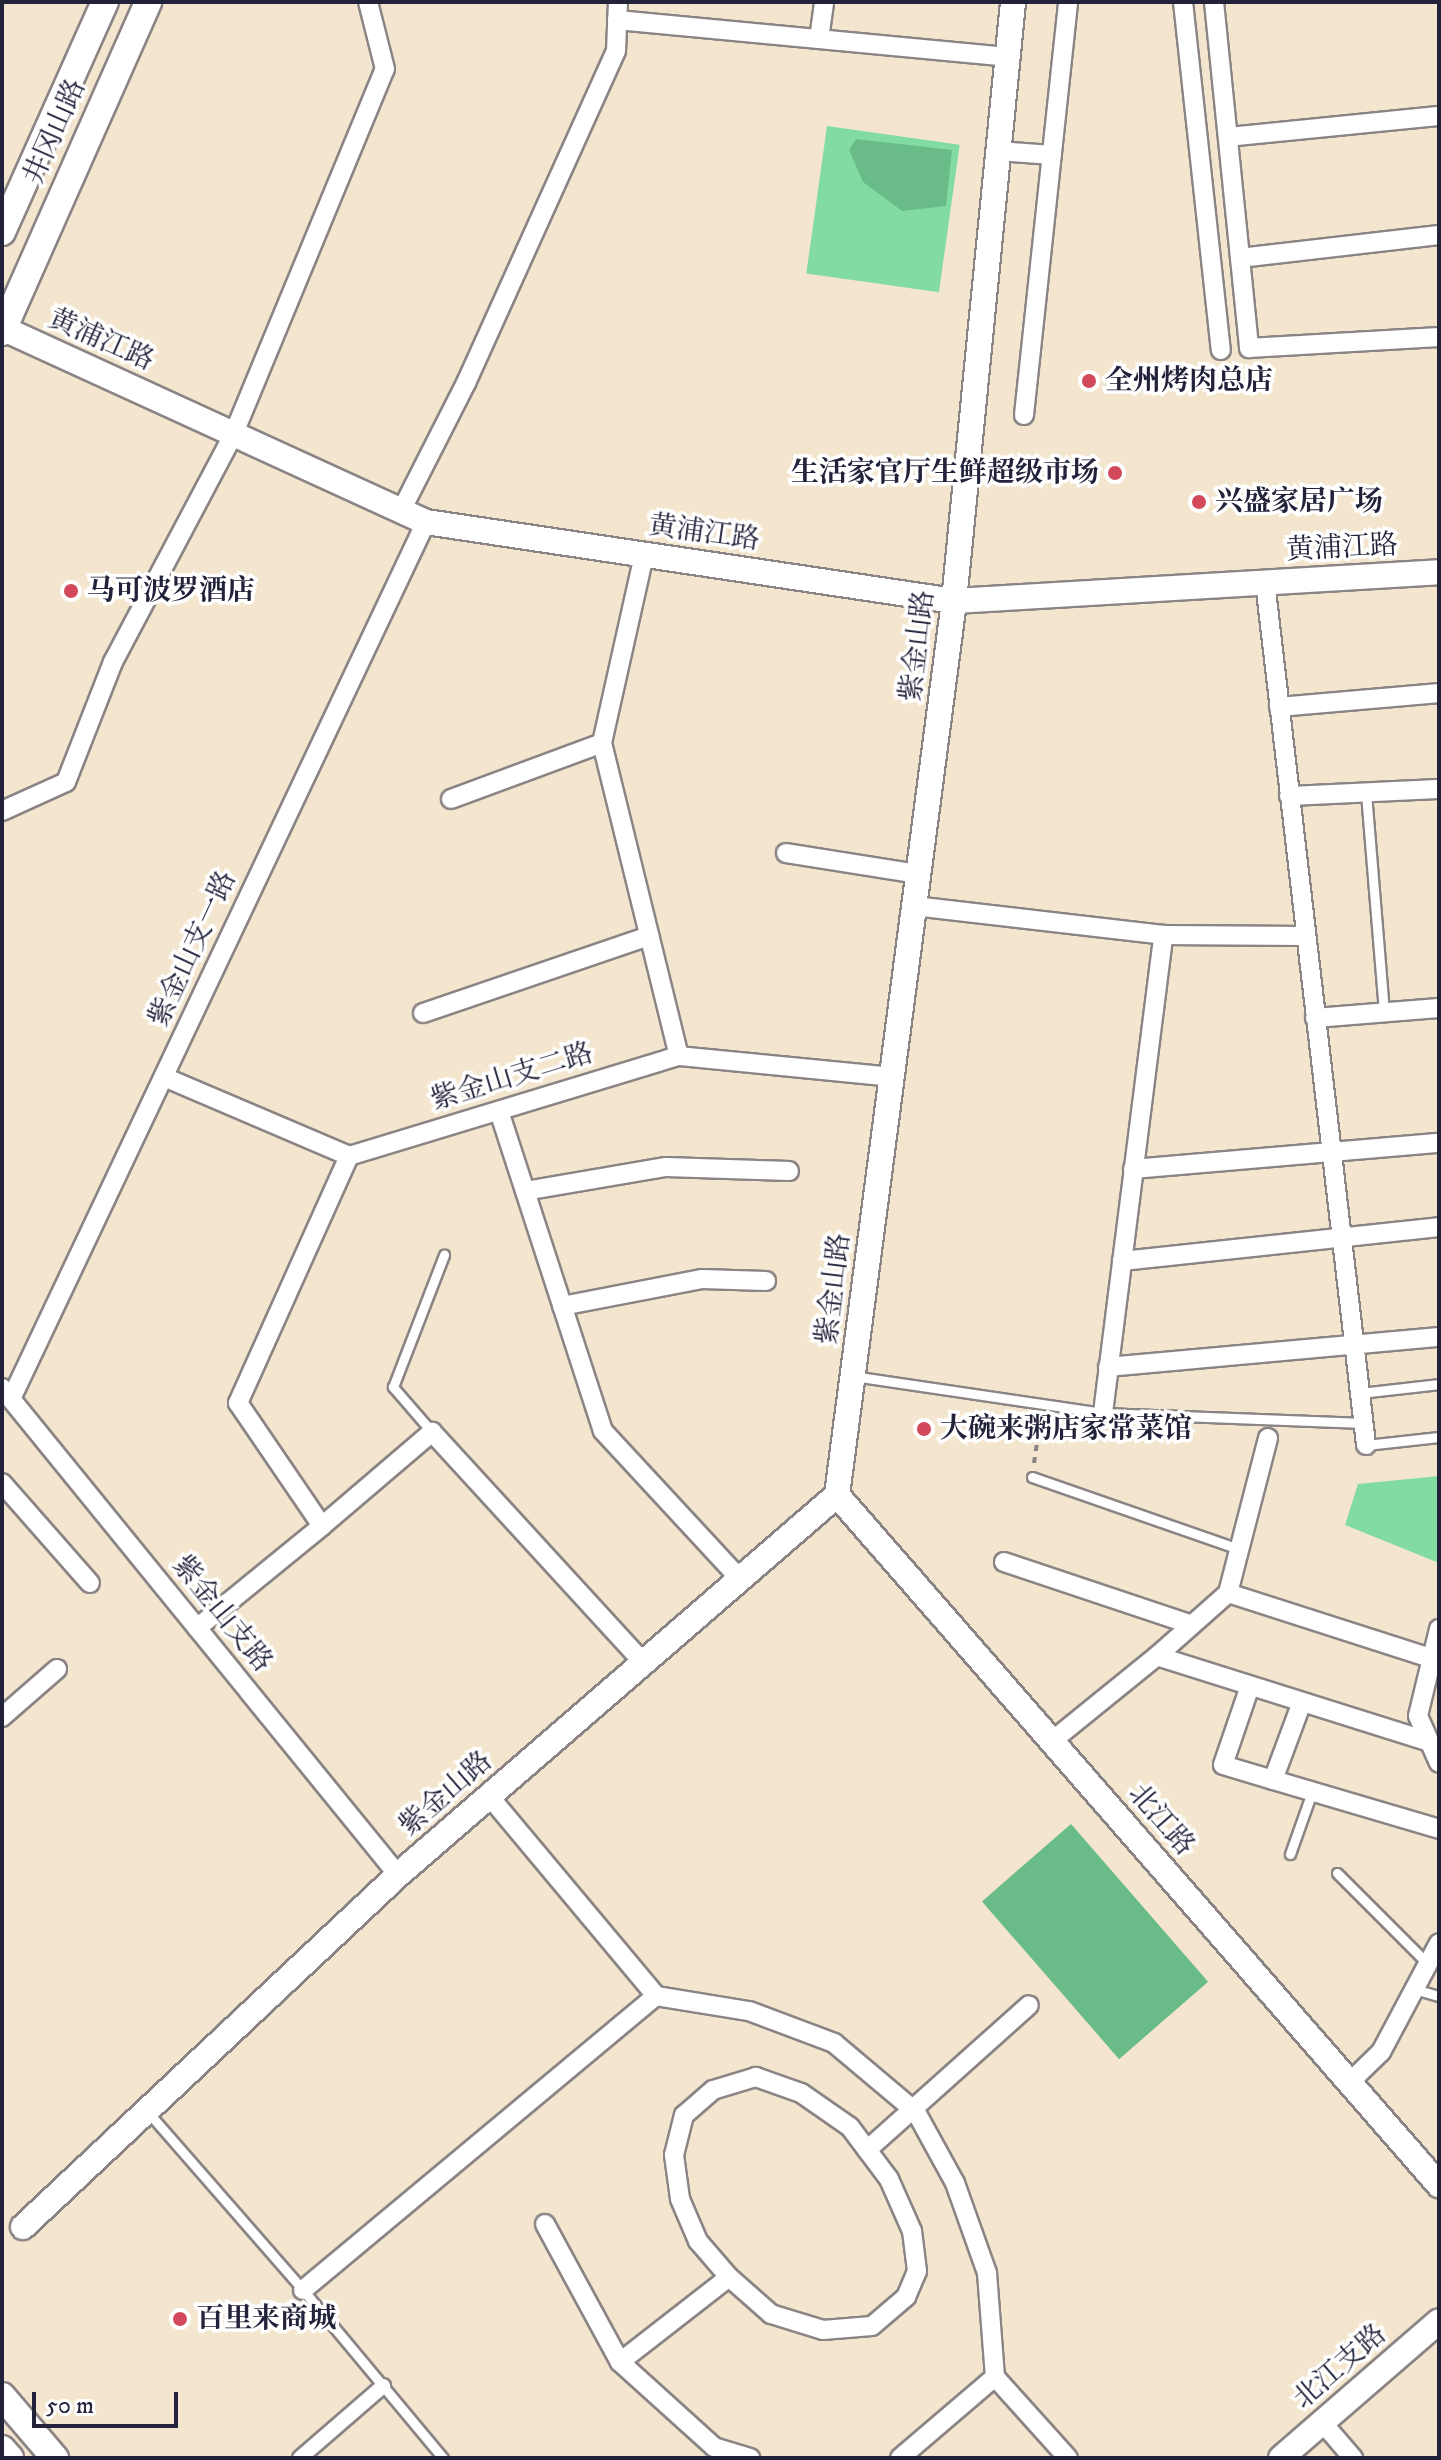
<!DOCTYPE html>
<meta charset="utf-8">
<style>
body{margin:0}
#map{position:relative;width:1441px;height:2460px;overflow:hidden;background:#f4e6ce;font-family:"IM FELL DW Pica","Noto Serif SC",serif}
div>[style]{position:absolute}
.green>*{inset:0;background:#82dca2;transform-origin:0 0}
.forest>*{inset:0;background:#69bc88;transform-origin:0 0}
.path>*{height:4px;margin-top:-2px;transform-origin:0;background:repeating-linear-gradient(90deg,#8b8484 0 6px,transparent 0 12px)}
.roads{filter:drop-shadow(2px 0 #8b8484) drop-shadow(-2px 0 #8b8484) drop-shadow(0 2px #8b8484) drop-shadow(0 -2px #8b8484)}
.service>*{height:9px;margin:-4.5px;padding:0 4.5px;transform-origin:4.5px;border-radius:4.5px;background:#fff}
.pedestrian>*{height:14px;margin:-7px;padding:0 7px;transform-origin:7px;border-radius:7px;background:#fff}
.minor>*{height:18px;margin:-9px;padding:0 9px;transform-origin:9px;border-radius:9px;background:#fff}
.tertiary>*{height:24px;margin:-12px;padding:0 12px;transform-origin:12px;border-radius:12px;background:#fff}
.secondary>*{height:26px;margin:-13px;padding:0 13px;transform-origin:13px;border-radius:13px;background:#fff}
.dots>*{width:22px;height:22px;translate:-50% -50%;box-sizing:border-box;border:4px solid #fff;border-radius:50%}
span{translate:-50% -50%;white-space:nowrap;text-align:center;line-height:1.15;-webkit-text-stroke:7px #fff;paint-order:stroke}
.street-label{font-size:28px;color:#22223b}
.poi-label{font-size:28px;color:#22223b;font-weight:700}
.left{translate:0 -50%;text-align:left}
.right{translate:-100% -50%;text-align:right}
.frame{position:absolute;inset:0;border:4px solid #22223b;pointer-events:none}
.scale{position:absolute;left:32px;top:2392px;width:146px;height:36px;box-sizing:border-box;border:4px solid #22223b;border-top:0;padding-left:10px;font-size:24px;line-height:28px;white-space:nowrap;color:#22223b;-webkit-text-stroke:6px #fff;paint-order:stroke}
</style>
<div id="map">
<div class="green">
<i style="left:827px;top:126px;width:134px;height:149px;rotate:8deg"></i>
<i style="clip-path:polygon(1439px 1476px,1439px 1563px,1345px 1525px,1358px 1484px)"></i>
</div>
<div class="forest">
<i style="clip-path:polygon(856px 139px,952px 150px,946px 206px,902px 211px,863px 182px,849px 150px)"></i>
<i style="left:1071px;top:1824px;width:209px;height:118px;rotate:49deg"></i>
</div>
<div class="path">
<i style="left:1034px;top:1463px;width:48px;rotate:-81.5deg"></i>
</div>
<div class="roads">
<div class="service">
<i style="left:1366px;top:793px;width:220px;rotate:85.3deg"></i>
<i style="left:853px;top:1376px;width:253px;rotate:8.4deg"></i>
<i style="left:1103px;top:1413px;width:261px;rotate:2.2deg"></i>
<i style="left:1360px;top:1393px;width:80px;rotate:-6.5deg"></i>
<i style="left:432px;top:1432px;width:60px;rotate:-130.9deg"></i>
<i style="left:393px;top:1387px;width:142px;rotate:-68.9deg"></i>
<i style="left:1366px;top:1445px;width:73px;rotate:-6.3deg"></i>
<i style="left:1032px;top:1477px;width:219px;rotate:19.2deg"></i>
<i style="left:1290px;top:1854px;width:66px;rotate:-70.5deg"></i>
<i style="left:1337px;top:1873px;width:129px;rotate:45deg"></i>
<i style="left:1414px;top:1989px;width:26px;rotate:16deg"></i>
<i style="left:147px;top:2111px;width:237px;rotate:48.9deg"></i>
<i style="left:303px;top:2290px;width:219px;rotate:50.2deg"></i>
</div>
<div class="pedestrian">
<i style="left:300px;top:2458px;width:110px;rotate:-40.9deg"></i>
</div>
<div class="minor">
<i style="left:1183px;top:2px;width:350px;rotate:83.8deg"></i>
<i style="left:1214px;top:2px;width:348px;rotate:84.2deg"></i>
<i style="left:1249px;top:348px;width:190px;rotate:-3.3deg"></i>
<i style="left:617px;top:20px;width:392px;rotate:5.4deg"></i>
<i style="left:819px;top:39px;width:37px;rotate:-82deg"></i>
<i style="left:1228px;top:137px;width:212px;rotate:-5.7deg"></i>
<i style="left:998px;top:151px;width:54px;rotate:4.2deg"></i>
<i style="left:1240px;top:258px;width:200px;rotate:-6.6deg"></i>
<i style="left:1024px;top:415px;width:415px;rotate:-83.9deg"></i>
<i style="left:401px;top:511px;width:144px;rotate:-63.1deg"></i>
<i style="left:466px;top:383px;width:364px;rotate:-65.7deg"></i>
<i style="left:616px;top:51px;width:49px;rotate:-87.7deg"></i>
<i style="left:644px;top:555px;width:193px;rotate:102.6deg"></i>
<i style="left:602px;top:743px;width:322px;rotate:76.2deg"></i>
<i style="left:1265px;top:582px;width:869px;rotate:83.32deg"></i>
<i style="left:1279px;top:707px;width:161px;rotate:-5deg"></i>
<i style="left:1289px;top:796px;width:150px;rotate:-2.7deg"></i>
<i style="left:451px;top:799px;width:161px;rotate:-20.3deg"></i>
<i style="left:2px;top:811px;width:70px;rotate:-24.4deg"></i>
<i style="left:66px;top:782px;width:129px;rotate:-68.6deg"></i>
<i style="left:113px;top:662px;width:259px;rotate:-62.1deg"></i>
<i style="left:234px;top:433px;width:394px;rotate:-67.5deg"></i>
<i style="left:385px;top:69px;width:69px;rotate:-104.2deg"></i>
<i style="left:786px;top:853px;width:135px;rotate:9deg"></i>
<i style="left:914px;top:906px;width:251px;rotate:6.6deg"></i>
<i style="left:1163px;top:935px;width:142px;rotate:0.4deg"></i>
<i style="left:423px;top:1013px;width:239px;rotate:-18.8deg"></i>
<i style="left:1315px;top:1018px;width:124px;rotate:-4.6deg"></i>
<i style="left:164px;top:1077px;width:201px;rotate:23.1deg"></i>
<i style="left:349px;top:1156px;width:345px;rotate:-16.9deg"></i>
<i style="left:679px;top:1056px;width:214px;rotate:5.6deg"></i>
<i style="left:499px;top:1111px;width:336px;rotate:72deg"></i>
<i style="left:603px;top:1431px;width:202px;rotate:47.2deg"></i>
<i style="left:1133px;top:1169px;width:307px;rotate:-4.9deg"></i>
<i style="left:525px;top:1191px;width:143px;rotate:-9.7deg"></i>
<i style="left:666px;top:1167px;width:123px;rotate:1.9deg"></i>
<i style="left:1122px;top:1261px;width:319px;rotate:-6.1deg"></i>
<i style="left:562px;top:1306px;width:143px;rotate:-10.9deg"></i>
<i style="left:702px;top:1279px;width:64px;rotate:1.8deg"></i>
<i style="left:1108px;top:1367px;width:332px;rotate:-5.2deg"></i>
<i style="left:2px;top:1388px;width:628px;rotate:50.88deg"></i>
<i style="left:11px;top:1399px;width:970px;rotate:-64.68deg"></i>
<i style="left:1103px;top:1413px;width:482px;rotate:-82.8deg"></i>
<i style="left:2px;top:1483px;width:133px;rotate:48.7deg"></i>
<i style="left:322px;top:1526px;width:145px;rotate:-40.5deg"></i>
<i style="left:432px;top:1432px;width:312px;rotate:47.5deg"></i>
<i style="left:1004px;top:1562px;width:198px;rotate:18.5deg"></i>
<i style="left:1228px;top:1593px;width:213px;rotate:17.8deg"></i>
<i style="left:197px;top:1628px;width:161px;rotate:-39.2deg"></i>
<i style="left:322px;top:1526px;width:149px;rotate:-124.3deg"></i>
<i style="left:238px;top:1403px;width:271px;rotate:-65.8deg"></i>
<i style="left:1439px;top:1629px;width:89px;rotate:103.6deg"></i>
<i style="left:1418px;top:1716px;width:51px;rotate:65.9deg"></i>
<i style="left:1157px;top:1656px;width:95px;rotate:-41.6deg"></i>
<i style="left:1228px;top:1593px;width:160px;rotate:-75.5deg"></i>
<i style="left:1250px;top:1686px;width:83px;rotate:108.9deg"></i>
<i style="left:1223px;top:1765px;width:52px;rotate:16.7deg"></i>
<i style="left:1302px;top:1702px;width:83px;rotate:110.4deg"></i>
<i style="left:1273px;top:1780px;width:173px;rotate:16.4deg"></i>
<i style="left:2px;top:1717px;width:73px;rotate:-41.1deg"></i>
<i style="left:1052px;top:1741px;width:135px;rotate:-39deg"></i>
<i style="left:1157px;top:1656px;width:286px;rotate:17.5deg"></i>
<i style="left:489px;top:1796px;width:261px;rotate:50.1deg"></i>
<i style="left:656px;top:1996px;width:94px;rotate:9.2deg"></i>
<i style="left:749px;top:2011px;width:91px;rotate:20.6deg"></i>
<i style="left:834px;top:2043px;width:107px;rotate:40.1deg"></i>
<i style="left:916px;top:2112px;width:81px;rotate:61.2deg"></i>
<i style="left:955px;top:2183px;width:96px;rotate:70.4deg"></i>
<i style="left:987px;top:2273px;width:104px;rotate:85.6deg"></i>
<i style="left:995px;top:2377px;width:109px;rotate:48deg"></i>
<i style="left:1350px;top:2082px;width:43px;rotate:-44.1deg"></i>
<i style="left:1381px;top:2052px;width:123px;rotate:-62deg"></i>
<i style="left:867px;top:2150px;width:217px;rotate:-41.8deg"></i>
<i style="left:545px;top:2224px;width:157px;rotate:61.5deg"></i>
<i style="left:620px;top:2362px;width:127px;rotate:42.1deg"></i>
<i style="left:714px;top:2447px;width:38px;rotate:17deg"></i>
<i style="left:303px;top:2290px;width:459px;rotate:-39.8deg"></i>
<i style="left:620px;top:2362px;width:138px;rotate:-37.9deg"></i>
<i style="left:729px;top:2277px;width:56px;rotate:41.4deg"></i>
<i style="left:771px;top:2314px;width:54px;rotate:17.1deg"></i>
<i style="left:823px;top:2330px;width:49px;rotate:-4.7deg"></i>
<i style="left:872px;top:2326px;width:45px;rotate:-40.5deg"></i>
<i style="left:906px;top:2297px;width:28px;rotate:-67deg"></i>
<i style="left:917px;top:2271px;width:40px;rotate:-97.1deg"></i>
<i style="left:912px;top:2231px;width:57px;rotate:-113.9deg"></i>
<i style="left:889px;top:2179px;width:65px;rotate:-126.9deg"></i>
<i style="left:850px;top:2127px;width:60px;rotate:-145.2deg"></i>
<i style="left:801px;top:2093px;width:48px;rotate:-160.4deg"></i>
<i style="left:756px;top:2077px;width:45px;rotate:163.2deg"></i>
<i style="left:713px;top:2090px;width:38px;rotate:139deg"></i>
<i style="left:684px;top:2115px;width:41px;rotate:104deg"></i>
<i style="left:674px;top:2155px;width:44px;rotate:82.2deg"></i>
<i style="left:680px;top:2199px;width:46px;rotate:66.8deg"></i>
<i style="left:698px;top:2241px;width:48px;rotate:49.3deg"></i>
<i style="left:1322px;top:2422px;width:48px;rotate:49.3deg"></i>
<i style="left:900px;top:2458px;width:125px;rotate:-40.5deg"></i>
</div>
<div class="tertiary">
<i style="left:2px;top:328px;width:466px;rotate:24.6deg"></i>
<i style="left:426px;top:522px;width:534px;rotate:8.51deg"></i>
<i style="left:954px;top:601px;width:486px;rotate:-3.4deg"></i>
<i style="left:837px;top:1495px;width:916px;rotate:48.9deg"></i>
<i style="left:23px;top:2227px;width:514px;rotate:-43.19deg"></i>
<i style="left:398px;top:1875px;width:581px;rotate:-40.88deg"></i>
<i style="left:837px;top:1495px;width:902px;rotate:-82.54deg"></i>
<i style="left:954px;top:601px;width:602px;rotate:-84.37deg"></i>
<i style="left:1281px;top:2458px;width:209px;rotate:-40.9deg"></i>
</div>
<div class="secondary">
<i style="left:2px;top:232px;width:252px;rotate:-65.9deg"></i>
<i style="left:2px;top:332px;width:361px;rotate:-66.1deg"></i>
<i style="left:2px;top:2396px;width:82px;rotate:49.5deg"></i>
<i style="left:2px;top:2449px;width:12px;rotate:48deg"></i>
</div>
</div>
<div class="dots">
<i style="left:1089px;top:381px;background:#d1495b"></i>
<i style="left:1115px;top:473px;background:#d1495b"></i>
<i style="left:1199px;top:502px;background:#d1495b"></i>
<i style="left:71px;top:591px;background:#d1495b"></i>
<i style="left:924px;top:1429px;background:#d1495b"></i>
<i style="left:180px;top:2319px;background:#d1495b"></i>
</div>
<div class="street-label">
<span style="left:55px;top:132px;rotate:-66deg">井冈山路</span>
<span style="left:101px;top:340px;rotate:24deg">黄浦江路</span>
<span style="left:704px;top:533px;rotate:8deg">黄浦江路</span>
<span style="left:1342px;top:548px;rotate:-3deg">黄浦江路</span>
<span style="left:918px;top:646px;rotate:-83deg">紫金山路</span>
<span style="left:193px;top:949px;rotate:-65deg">紫金山支一路</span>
<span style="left:512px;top:1077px;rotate:-17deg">紫金山支二路</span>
<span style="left:834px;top:1289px;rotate:-83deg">紫金山路</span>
<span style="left:222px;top:1614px;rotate:51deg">紫金山支路</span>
<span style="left:446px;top:1794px;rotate:-41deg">紫金山路</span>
<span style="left:1161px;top:1820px;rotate:49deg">北江路</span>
<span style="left:1340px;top:2367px;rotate:-41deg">北江支路</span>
</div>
<div class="poi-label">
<span class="left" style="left:1105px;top:381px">全州烤肉总店</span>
<span class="right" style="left:1099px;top:473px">生活家官厅生鲜超级市场</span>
<span class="left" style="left:1215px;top:502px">兴盛家居广场</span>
<span class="left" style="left:87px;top:591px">马可波罗酒店</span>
<span class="left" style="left:940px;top:1429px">大碗来粥店家常菜馆</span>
<span class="left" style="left:196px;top:2319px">百里来商城</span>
</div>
<div class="frame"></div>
<div class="scale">50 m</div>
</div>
